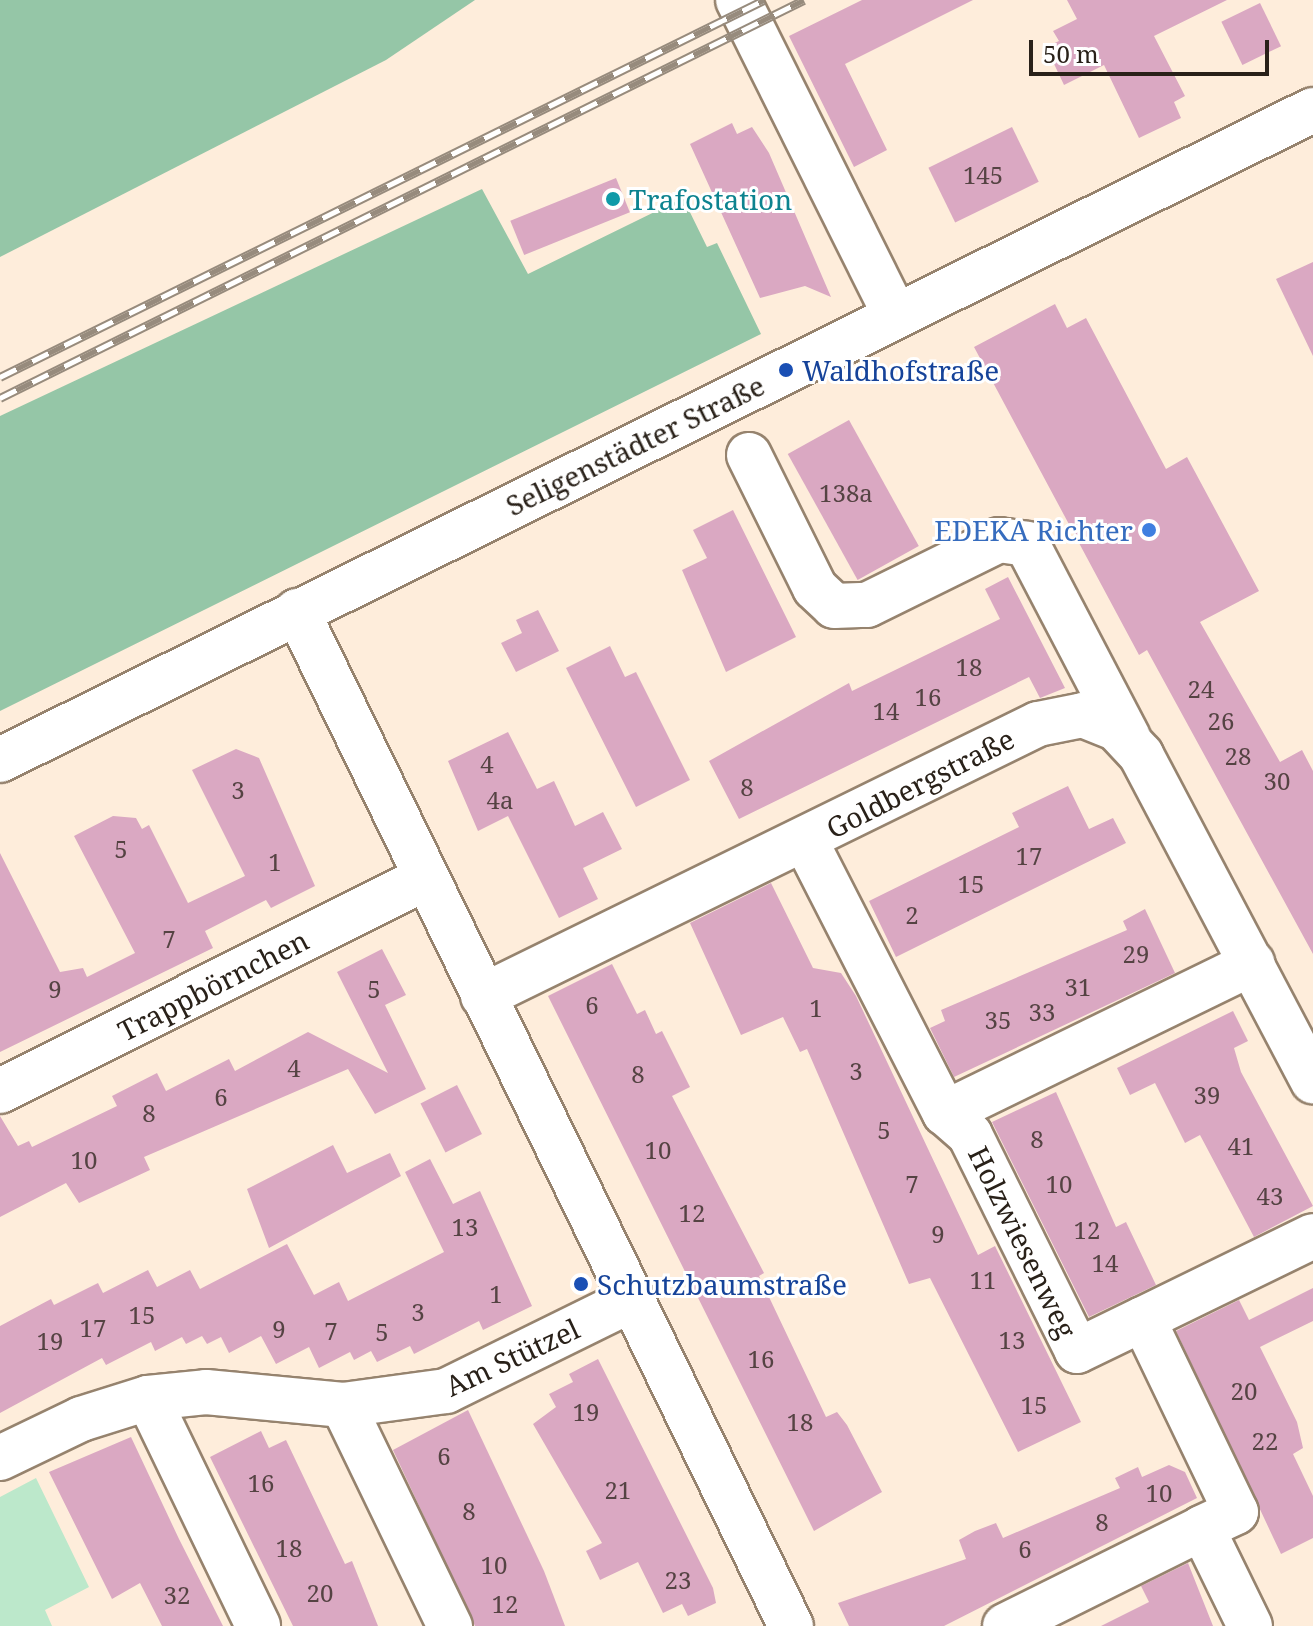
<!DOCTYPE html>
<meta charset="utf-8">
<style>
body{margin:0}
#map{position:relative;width:1313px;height:1626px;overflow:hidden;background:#feeddb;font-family:"Noto Serif",serif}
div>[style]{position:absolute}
.green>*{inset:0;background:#bce8cb}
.forest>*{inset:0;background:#95c6a7}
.building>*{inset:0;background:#daa8c2;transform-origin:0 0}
.roads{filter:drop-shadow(2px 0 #96836e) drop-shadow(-2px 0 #96836e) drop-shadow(0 2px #96836e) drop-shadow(0 -2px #96836e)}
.minor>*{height:44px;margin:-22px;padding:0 22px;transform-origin:22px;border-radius:22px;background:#fff}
.rail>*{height:9px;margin-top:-4.5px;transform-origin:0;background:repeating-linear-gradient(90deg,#fff 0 18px,#978b7d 0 36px);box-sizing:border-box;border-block:2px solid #978b7d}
.dots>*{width:22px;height:22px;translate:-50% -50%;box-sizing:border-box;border:4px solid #fff;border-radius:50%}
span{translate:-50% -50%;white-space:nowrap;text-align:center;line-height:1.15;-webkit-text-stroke:6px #fff;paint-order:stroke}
.number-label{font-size:24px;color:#554343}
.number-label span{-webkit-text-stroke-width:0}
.culture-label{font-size:28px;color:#0d838f}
.left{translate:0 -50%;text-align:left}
.transit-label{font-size:28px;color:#164399}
.street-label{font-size:28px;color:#292119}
.shop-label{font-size:28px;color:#366cbe}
.right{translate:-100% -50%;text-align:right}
.scale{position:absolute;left:1029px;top:40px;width:240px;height:36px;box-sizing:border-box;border:4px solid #292119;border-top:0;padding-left:10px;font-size:24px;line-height:28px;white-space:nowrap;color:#292119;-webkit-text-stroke:6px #fff;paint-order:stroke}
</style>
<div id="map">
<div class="green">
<i style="clip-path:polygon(36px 1478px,89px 1587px,45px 1610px,52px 1626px,0 1626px,0 1497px)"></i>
</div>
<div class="forest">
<i style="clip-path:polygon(0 0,475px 0,386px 60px,0 257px)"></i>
<i style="clip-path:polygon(482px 189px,528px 274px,683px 198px,707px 247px,717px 243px,761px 334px,0 711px,0 416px)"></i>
</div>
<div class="building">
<i style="clip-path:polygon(862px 0,973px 0,845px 64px,887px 150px,854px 167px,789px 36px)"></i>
<i style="clip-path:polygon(1067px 0,1227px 0,1154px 36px,1185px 96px,1174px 102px,1181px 118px,1139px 138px,1104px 65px,1064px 85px,1046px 47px,1059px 41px,1053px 31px,1077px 19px)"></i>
<i style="left:1260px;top:3px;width:48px;height:43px;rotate:64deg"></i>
<i style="clip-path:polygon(732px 123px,737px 134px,752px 127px,769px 153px,831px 297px,805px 286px,760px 298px,690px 144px)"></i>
<i style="left:1012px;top:127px;width:61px;height:93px;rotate:64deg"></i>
<i style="left:616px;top:178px;width:37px;height:114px;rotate:68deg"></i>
<i style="clip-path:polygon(1313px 262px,1313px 356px,1276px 279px)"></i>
<i style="clip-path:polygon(1055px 304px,1067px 328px,1086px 318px,1166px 469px,1187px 457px,1259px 591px,1200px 622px,1280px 762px,1302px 750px,1313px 771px,1313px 954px,1147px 650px,1139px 655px,974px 347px)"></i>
<i style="left:849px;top:420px;width:144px;height:70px;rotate:61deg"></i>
<i style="clip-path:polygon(733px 510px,796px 637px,726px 672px,682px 570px,707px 558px,693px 530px)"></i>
<i style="clip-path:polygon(1008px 577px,1065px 688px,1040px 698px,1029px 677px,739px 819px,709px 761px,849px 683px,852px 691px,1000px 619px,985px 589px)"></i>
<i style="clip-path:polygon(538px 610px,559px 651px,516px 672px,501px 643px,522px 633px,516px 620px)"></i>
<i style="clip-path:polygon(610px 646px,625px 677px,636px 672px,690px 780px,636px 807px,566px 668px)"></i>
<i style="clip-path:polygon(508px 732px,537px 789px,554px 781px,575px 826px,603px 812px,622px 849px,583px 868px,598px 899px,559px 918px,508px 816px,478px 831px,448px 761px)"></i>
<i style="clip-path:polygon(236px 749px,259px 758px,315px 886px,271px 908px,266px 900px,205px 931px,213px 948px,0 1052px,0 853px,60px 972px,83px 968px,87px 977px,135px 953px,74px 836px,113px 816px,136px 818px,142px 829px,149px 825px,188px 903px,245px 876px,192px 770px)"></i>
<i style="clip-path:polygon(1068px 786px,1089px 829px,1113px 818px,1126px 843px,896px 957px,869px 901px,1019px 827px,1012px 813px)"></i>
<i style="clip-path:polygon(771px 883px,813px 968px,841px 973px,856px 996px,978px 1255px,995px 1246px,1081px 1422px,1018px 1452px,930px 1278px,909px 1284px,807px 1049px,800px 1052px,783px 1017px,741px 1035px,690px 923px)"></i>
<i style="clip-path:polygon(1145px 909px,1175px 973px,954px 1077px,930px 1028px,945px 1021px,941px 1010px,1127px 930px,1123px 921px)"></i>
<i style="clip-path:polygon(382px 949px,406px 995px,385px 1005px,426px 1089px,375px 1114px,348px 1069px,144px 1157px,150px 1170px,79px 1203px,66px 1183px,0 1217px,0 1116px,18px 1146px,29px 1141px,32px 1147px,117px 1106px,112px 1096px,157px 1073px,166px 1091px,229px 1059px,235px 1071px,308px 1032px,388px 1073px,337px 972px)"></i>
<i style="clip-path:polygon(612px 964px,637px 1014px,645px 1010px,656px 1034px,662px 1031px,690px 1087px,672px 1096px,764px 1273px,759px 1276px,826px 1417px,837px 1412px,847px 1425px,882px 1492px,814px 1531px,548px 996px)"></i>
<i style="clip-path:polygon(1233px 1011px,1248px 1041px,1234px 1048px,1241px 1072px,1313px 1206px,1254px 1237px,1200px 1135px,1185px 1143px,1155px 1083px,1130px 1095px,1117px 1068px)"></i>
<i style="left:457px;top:1085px;width:55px;height:41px;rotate:63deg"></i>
<i style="clip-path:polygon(1056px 1092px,1116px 1227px,1126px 1222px,1156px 1285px,1089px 1317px,992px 1122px)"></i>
<i style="clip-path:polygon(333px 1145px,347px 1173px,390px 1153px,401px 1176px,269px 1248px,247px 1189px)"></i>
<i style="clip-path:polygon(430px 1159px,453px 1204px,480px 1191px,532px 1306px,483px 1330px,479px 1321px,414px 1354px,410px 1346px,377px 1362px,371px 1351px,354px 1360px,350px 1352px,319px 1368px,309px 1347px,276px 1364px,261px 1336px,229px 1353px,221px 1337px,207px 1344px,202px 1336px,186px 1344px,182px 1337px,155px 1351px,151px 1342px,106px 1365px,102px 1358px,0 1413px,0 1326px,51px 1299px,54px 1305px,98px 1283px,103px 1293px,148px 1270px,157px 1287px,190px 1270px,200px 1289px,287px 1244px,314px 1295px,339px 1282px,348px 1301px,444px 1252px,405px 1172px)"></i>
<i style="clip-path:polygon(1313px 1288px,1313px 1321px,1260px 1347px,1297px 1422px,1303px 1448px,1293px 1454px,1313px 1496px,1313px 1538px,1281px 1554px,1176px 1331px,1239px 1300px,1249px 1320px)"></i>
<i style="clip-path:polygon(598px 1359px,713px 1588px,716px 1603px,688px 1616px,682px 1604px,663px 1613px,638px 1562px,600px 1580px,586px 1551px,602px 1543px,533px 1424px,556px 1407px,549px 1394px,573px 1382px,569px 1374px)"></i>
<i style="clip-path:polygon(468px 1410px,544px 1571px,565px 1626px,475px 1626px,393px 1450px)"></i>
<i style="clip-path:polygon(261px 1431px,269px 1448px,286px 1440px,345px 1564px,352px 1561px,378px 1626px,293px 1626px,210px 1457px)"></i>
<i style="clip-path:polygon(131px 1437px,179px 1539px,223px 1626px,162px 1626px,140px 1583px,112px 1599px,49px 1472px)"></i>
<i style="clip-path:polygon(1169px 1465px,1185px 1472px,1197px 1498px,944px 1626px,849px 1626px,838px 1603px,966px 1559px,959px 1540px,975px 1531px,996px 1523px,1003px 1538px,1120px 1488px,1115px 1478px,1138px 1467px,1142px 1477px)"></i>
<i style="clip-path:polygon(1188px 1563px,1213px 1626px,1101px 1626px,1149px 1602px,1141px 1586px)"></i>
</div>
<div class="roads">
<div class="minor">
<i style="left:738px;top:0;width:352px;rotate:63.5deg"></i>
<i style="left:749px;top:455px;width:148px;rotate:63.6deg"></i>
<i style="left:815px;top:588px;width:26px;rotate:43deg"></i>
<i style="left:834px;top:606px;width:33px;rotate:-2deg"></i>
<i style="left:867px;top:605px;width:147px;rotate:-26.2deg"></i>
<i style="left:999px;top:540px;width:28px;rotate:8deg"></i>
<i style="left:1027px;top:544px;width:218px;rotate:62.4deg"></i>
<i style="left:297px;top:611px;width:1129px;rotate:64.05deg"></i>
<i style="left:0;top:760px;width:1465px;rotate:-26.34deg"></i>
<i style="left:805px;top:840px;width:307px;rotate:62.9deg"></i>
<i style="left:945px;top:1113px;width:33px;rotate:41deg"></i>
<i style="left:970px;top:1135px;width:241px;rotate:63.6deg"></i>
<i style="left:1077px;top:1351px;width:73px;rotate:-25.9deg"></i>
<i style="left:1143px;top:1319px;width:214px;rotate:64.3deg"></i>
<i style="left:1236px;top:1512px;width:38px;rotate:155deg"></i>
<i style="left:1202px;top:1528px;width:109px;rotate:63.9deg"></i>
<i style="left:483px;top:996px;width:618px;rotate:-26.11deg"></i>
<i style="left:1038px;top:724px;width:46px;rotate:-11.3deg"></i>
<i style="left:1083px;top:715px;width:35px;rotate:22deg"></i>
<i style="left:1116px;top:728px;width:37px;rotate:47deg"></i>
<i style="left:1141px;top:755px;width:369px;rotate:62.2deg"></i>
<i style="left:0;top:1091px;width:475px;rotate:-26.6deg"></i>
<i style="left:945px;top:1113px;width:342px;rotate:-26deg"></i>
<i style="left:1143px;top:1319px;width:189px;rotate:-26deg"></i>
<i style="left:148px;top:1398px;width:253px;rotate:64.2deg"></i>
<i style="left:343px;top:1405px;width:246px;rotate:64.2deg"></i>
<i style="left:0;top:1458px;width:90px;rotate:-25.7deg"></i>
<i style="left:81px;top:1419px;width:70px;rotate:-17.4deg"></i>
<i style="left:148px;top:1398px;width:58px;rotate:-5.9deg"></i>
<i style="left:206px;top:1392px;width:138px;rotate:5.4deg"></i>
<i style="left:343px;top:1405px;width:104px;rotate:-7.7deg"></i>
<i style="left:446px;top:1391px;width:204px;rotate:-26.2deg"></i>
<i style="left:1005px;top:1626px;width:220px;rotate:-26.4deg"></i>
</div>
</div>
<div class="rail">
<i style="left:0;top:377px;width:852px;rotate:-26.26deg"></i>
<i style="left:0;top:398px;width:897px;rotate:-26.34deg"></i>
</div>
<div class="dots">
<i style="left:613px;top:199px;background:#0f9aa8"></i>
<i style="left:786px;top:370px;background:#1a4fb4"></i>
<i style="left:1149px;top:530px;background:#3f7fe0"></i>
<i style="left:581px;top:1284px;background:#1a4fb4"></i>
</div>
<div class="number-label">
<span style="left:983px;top:175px">145</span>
<span style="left:846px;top:493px">138a</span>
<span style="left:969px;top:667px">18</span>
<span style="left:1201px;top:689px">24</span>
<span style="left:928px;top:697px">16</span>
<span style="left:886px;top:711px">14</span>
<span style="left:1221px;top:721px">26</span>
<span style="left:1238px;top:756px">28</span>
<span style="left:487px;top:764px">4</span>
<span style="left:1277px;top:781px">30</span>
<span style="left:747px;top:787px">8</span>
<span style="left:238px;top:790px">3</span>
<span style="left:500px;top:800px">4a</span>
<span style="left:121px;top:849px">5</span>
<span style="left:1029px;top:856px">17</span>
<span style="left:275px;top:862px">1</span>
<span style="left:971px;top:884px">15</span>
<span style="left:912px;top:915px">2</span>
<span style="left:169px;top:939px">7</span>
<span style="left:1136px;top:954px">29</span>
<span style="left:1078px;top:987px">31</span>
<span style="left:55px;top:989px">9</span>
<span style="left:374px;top:989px">5</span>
<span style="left:592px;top:1005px">6</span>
<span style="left:816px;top:1008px">1</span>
<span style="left:1042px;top:1012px">33</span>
<span style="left:998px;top:1020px">35</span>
<span style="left:294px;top:1068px">4</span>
<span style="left:856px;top:1071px">3</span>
<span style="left:638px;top:1074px">8</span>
<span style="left:1207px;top:1095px">39</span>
<span style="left:221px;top:1097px">6</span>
<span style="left:149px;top:1113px">8</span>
<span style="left:884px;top:1130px">5</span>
<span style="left:1037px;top:1139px">8</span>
<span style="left:1241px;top:1146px">41</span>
<span style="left:658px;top:1150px">10</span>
<span style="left:84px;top:1160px">10</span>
<span style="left:912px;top:1184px">7</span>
<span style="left:1059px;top:1184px">10</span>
<span style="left:1270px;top:1196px">43</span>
<span style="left:692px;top:1213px">12</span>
<span style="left:465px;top:1227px">13</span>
<span style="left:1087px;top:1230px">12</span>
<span style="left:938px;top:1234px">9</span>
<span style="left:1105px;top:1263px">14</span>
<span style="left:983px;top:1280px">11</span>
<span style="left:496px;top:1294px">1</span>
<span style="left:418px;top:1312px">3</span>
<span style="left:142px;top:1315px">15</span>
<span style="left:93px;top:1328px">17</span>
<span style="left:279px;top:1329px">9</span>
<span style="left:331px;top:1331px">7</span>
<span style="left:382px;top:1332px">5</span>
<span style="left:1012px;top:1340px">13</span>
<span style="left:50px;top:1341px">19</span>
<span style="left:761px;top:1359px">16</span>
<span style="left:1244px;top:1391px">20</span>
<span style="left:1034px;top:1405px">15</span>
<span style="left:586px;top:1412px">19</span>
<span style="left:800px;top:1422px">18</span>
<span style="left:1265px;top:1441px">22</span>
<span style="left:444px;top:1456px">6</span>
<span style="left:261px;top:1483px">16</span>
<span style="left:618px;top:1490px">21</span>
<span style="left:1159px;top:1493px">10</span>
<span style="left:469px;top:1511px">8</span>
<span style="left:1102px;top:1522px">8</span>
<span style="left:289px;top:1548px">18</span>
<span style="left:1025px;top:1549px">6</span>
<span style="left:494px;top:1565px">10</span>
<span style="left:678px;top:1580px">23</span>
<span style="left:320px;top:1593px">20</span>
<span style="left:177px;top:1595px">32</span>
<span style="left:505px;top:1604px">12</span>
</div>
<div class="culture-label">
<span class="left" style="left:629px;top:199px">Trafostation</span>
</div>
<div class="transit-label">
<span class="left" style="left:802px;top:370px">Waldhofstraße</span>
<span class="left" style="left:597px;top:1284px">Schutzbaumstraße</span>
</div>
<div class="street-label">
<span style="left:635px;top:445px;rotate:-26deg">Seligenstädter Straße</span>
<span style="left:920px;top:783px;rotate:-27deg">Goldbergstraße</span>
<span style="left:213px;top:985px;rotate:-27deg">Trappbörnchen</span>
<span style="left:1023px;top:1242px;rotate:64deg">Holzwiesenweg</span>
<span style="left:512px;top:1357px;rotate:-25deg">Am Stützel</span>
</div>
<div class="shop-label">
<span class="right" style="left:1133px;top:530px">EDEKA Richter</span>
</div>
<div class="scale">50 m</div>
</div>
